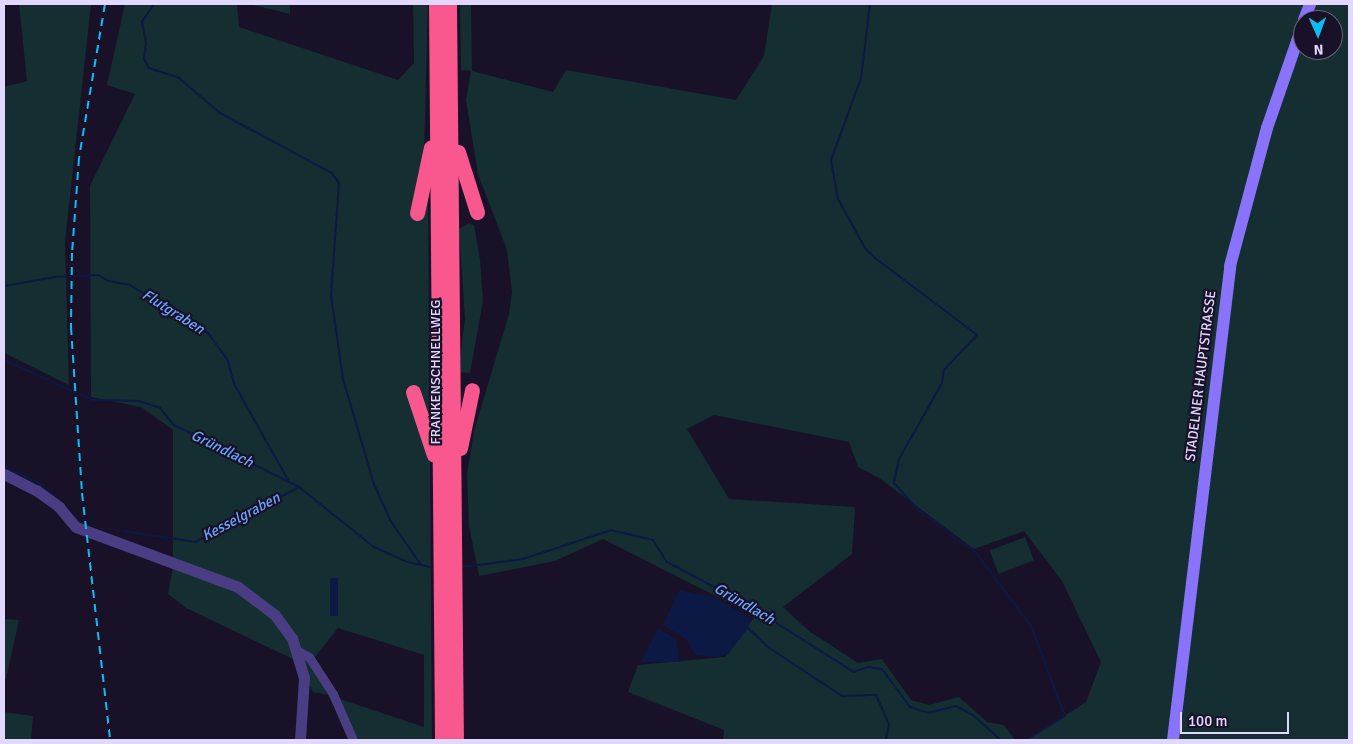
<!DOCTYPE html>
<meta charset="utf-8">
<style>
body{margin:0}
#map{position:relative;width:1353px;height:744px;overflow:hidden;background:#181127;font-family:Signika,sans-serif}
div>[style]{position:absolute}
.green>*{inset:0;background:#142e31;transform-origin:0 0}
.water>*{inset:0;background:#0c1944;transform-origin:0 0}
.stream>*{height:2px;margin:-1px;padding:0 1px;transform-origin:1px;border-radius:1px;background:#0c1944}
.minor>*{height:9px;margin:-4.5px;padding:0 4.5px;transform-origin:4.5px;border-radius:4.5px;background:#4a3d84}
.tertiary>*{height:11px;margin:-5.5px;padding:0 5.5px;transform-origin:5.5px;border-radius:5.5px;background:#4a3d84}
.secondary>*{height:12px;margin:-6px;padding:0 6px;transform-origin:6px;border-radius:6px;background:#8973fa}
.motorway>*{height:15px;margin:-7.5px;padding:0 7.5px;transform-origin:7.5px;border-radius:7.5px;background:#f9588e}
.rail>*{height:2px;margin-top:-1px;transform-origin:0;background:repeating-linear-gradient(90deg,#0bbef6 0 8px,transparent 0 14px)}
span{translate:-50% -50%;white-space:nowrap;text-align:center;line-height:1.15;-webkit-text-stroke:4.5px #181127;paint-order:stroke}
.street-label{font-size:14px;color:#e2d8fe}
.water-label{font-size:15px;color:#6aa3fa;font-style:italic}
.frame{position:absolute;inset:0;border:5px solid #e2d8fe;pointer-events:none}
.north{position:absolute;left:1293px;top:10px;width:50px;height:50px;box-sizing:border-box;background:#181127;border:1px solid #69617d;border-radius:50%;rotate:178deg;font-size:14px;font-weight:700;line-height:20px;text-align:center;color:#e2d8fe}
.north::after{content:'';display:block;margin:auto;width:18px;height:22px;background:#0bbef6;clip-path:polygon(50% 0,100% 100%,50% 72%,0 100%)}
.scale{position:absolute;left:1180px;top:712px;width:109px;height:22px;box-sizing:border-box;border:2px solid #e2d8fe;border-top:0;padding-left:6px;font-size:15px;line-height:18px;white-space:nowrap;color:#e2d8fe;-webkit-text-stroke:4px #181127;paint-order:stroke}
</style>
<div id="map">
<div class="green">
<i style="clip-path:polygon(19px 4px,91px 4px,65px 242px,69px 385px,4px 353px,4px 87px,27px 81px)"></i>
<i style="clip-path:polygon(evenodd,125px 4px,237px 4px,239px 27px,398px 80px,414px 63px,413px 4px,428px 4px,424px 159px,428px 186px,432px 740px,352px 740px,328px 695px,313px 692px,297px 661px,186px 608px,168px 594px,173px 567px,173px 430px,141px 407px,91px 397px,90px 186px,135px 94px,107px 85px,125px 4px,338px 628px,424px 655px,424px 727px,328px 695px,315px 657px,338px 628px)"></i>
<i style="clip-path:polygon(249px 4px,290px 4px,290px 14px)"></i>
<i style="clip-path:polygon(evenodd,460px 4px,471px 4px,472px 71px,553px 92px,566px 70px,736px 100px,764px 56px,772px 4px,1349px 4px,1349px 740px,1027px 740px,1086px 702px,1101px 662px,1062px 581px,1024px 531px,974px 549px,879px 478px,858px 467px,849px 442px,714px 415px,687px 429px,729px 499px,855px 507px,852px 554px,783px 607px,809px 631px,858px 663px,882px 659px,911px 700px,929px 705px,959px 697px,987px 722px,1004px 725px,1015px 740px,723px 740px,724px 730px,628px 692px,638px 665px,725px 657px,755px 616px,603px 539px,555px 561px,479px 576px,469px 526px,467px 474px,474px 431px,509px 314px,512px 292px,507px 250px,478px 174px,466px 100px,471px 71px,461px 70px,460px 4px,1303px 20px,1333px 20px,1333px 50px,1303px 50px,1303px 20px)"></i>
<i style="clip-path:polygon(469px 223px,474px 225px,480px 259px,483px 301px,470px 373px,458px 372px,465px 319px,459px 229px)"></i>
<i style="left:1025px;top:537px;width:25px;height:38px;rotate:69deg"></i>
<i style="clip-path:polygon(4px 619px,19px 620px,6px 679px,4px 679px)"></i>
<i style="clip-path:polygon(4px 712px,33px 716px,31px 740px,4px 740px)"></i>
</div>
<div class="water">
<i style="left:330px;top:578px;width:8px;height:38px"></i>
<i style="clip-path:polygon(679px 590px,717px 598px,751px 619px,748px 628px,728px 654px,717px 657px,695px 655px,686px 639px,663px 625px)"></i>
<i style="clip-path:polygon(658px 628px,676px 639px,680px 662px,641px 662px)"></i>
</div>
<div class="stream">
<i style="left:154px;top:4px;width:22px;rotate:124deg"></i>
<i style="left:142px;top:22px;width:21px;rotate:79deg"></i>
<i style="left:146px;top:43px;width:16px;rotate:97deg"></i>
<i style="left:144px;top:59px;width:10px;rotate:61deg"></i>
<i style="left:149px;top:68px;width:32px;rotate:18deg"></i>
<i style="left:179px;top:78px;width:54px;rotate:40.5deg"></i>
<i style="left:220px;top:113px;width:127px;rotate:28.2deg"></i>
<i style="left:332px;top:173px;width:12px;rotate:55deg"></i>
<i style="left:339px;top:183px;width:112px;rotate:94.1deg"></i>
<i style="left:331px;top:295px;width:85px;rotate:81.9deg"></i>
<i style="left:343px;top:379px;width:109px;rotate:73.6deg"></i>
<i style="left:374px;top:484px;width:39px;rotate:66deg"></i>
<i style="left:390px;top:520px;width:55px;rotate:55.4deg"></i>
<i style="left:870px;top:4px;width:75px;rotate:96.9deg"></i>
<i style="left:861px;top:78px;width:87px;rotate:110.1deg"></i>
<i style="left:831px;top:160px;width:40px;rotate:80deg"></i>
<i style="left:838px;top:199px;width:56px;rotate:61.1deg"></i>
<i style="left:865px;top:248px;width:14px;rotate:45deg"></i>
<i style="left:875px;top:258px;width:128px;rotate:37deg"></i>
<i style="left:977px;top:335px;width:48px;rotate:133.3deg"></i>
<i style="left:944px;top:370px;width:13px;rotate:99deg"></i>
<i style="left:942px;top:383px;width:87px;rotate:119.5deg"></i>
<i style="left:899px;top:459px;width:25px;rotate:102deg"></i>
<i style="left:894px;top:483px;width:36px;rotate:48deg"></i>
<i style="left:918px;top:510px;width:25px;rotate:34deg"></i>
<i style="left:939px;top:524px;width:20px;rotate:45deg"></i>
<i style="left:953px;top:538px;width:23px;rotate:29deg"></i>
<i style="left:973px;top:549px;width:96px;rotate:53deg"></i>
<i style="left:1031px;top:626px;width:96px;rotate:69.3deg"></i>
<i style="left:1065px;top:716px;width:46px;rotate:148.4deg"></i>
<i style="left:4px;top:286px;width:52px;rotate:-10deg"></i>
<i style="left:55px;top:277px;width:43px;rotate:-2.7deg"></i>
<i style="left:98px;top:275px;width:13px;rotate:29deg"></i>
<i style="left:109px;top:281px;width:21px;rotate:11deg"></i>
<i style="left:130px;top:285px;width:92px;rotate:31.6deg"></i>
<i style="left:208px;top:333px;width:34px;rotate:54deg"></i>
<i style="left:228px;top:361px;width:24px;rotate:75deg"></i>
<i style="left:234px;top:384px;width:110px;rotate:60.6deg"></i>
<i style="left:4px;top:360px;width:97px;rotate:24.4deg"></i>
<i style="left:92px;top:400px;width:47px;rotate:1.2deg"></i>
<i style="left:139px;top:401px;width:22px;rotate:18deg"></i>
<i style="left:160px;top:408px;width:22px;rotate:51deg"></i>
<i style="left:174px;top:425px;width:140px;rotate:26.4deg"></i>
<i style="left:299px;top:487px;width:96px;rotate:38.7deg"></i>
<i style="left:374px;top:547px;width:37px;rotate:24deg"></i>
<i style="left:408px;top:562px;width:22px;rotate:13deg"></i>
<i style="left:4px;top:467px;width:36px;rotate:24deg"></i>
<i style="left:37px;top:482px;width:23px;rotate:40deg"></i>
<i style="left:123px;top:531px;width:73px;rotate:8.7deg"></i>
<i style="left:195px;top:542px;width:118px;rotate:-27.9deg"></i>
<i style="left:463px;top:567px;width:61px;rotate:-7.6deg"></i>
<i style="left:523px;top:559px;width:93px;rotate:-18.2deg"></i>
<i style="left:611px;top:530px;width:43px;rotate:13.4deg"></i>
<i style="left:653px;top:540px;width:26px;rotate:58deg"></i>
<i style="left:667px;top:562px;width:92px;rotate:28deg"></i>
<i style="left:748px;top:605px;width:125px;rotate:32.3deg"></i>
<i style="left:854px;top:672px;width:15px;rotate:-20deg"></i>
<i style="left:868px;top:667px;width:14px;rotate:8deg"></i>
<i style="left:882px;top:669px;width:47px;rotate:53.6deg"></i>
<i style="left:910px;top:707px;width:19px;rotate:18deg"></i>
<i style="left:928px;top:713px;width:29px;rotate:-14deg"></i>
<i style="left:956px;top:706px;width:19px;rotate:28deg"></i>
<i style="left:973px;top:715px;width:38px;rotate:42deg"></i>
<i style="left:748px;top:628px;width:28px;rotate:44deg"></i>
<i style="left:768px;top:647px;width:89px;rotate:33.5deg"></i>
<i style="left:842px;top:696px;width:34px;rotate:-2deg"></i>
<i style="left:876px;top:695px;width:32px;rotate:66deg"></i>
<i style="left:889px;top:724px;width:16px;rotate:101deg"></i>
</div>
<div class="minor">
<i style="left:298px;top:651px;width:13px;rotate:29deg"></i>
<i style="left:309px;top:657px;width:44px;rotate:57deg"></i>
<i style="left:333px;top:694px;width:50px;rotate:66.5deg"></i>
</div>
<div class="tertiary">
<i style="left:4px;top:474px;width:36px;rotate:27deg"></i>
<i style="left:36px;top:490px;width:29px;rotate:36deg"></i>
<i style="left:59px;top:507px;width:26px;rotate:50deg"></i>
<i style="left:76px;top:527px;width:173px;rotate:20.3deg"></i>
<i style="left:238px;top:587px;width:46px;rotate:37.1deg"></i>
<i style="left:275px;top:615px;width:29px;rotate:54deg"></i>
<i style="left:292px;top:638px;width:42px;rotate:73.3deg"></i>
<i style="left:304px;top:678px;width:62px;rotate:93.7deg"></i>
</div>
<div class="secondary">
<i style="left:1304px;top:20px;width:17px;rotate:-69deg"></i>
<i style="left:1173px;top:740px;width:477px;rotate:-83.1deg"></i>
<i style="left:1230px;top:266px;width:143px;rotate:-75deg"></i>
<i style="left:1267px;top:128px;width:110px;rotate:-70.9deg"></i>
</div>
<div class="motorway">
<i style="left:436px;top:4px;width:736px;rotate:89.53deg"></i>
<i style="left:449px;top:4px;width:736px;rotate:89.46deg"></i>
<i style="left:458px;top:152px;width:63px;rotate:72.4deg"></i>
<i style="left:417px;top:213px;width:67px;rotate:-78deg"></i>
<i style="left:413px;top:392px;width:66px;rotate:71.6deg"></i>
<i style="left:460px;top:448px;width:59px;rotate:-78.3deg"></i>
</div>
<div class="rail">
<i style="left:105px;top:4px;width:156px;rotate:99.6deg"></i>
<i style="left:79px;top:158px;width:95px;rotate:94.2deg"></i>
<i style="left:72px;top:253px;width:74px;rotate:90.8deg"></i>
<i style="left:71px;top:327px;width:166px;rotate:86.2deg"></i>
<i style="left:82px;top:493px;width:249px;rotate:83.5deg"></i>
</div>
<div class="street-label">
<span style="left:436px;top:372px;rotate:-90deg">FRANKENSCHNELLWEG</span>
<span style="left:1201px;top:376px;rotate:-83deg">STADELNER HAUPTSTRASSE</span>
</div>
<div class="water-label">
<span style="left:173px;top:312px;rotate:32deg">Flutgraben</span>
<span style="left:222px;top:449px;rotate:26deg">Gründlach</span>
<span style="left:241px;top:517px;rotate:-28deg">Kesselgraben</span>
<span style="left:744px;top:604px;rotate:30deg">Gründlach</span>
</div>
<div class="frame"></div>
<div class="north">N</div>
<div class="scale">100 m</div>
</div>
